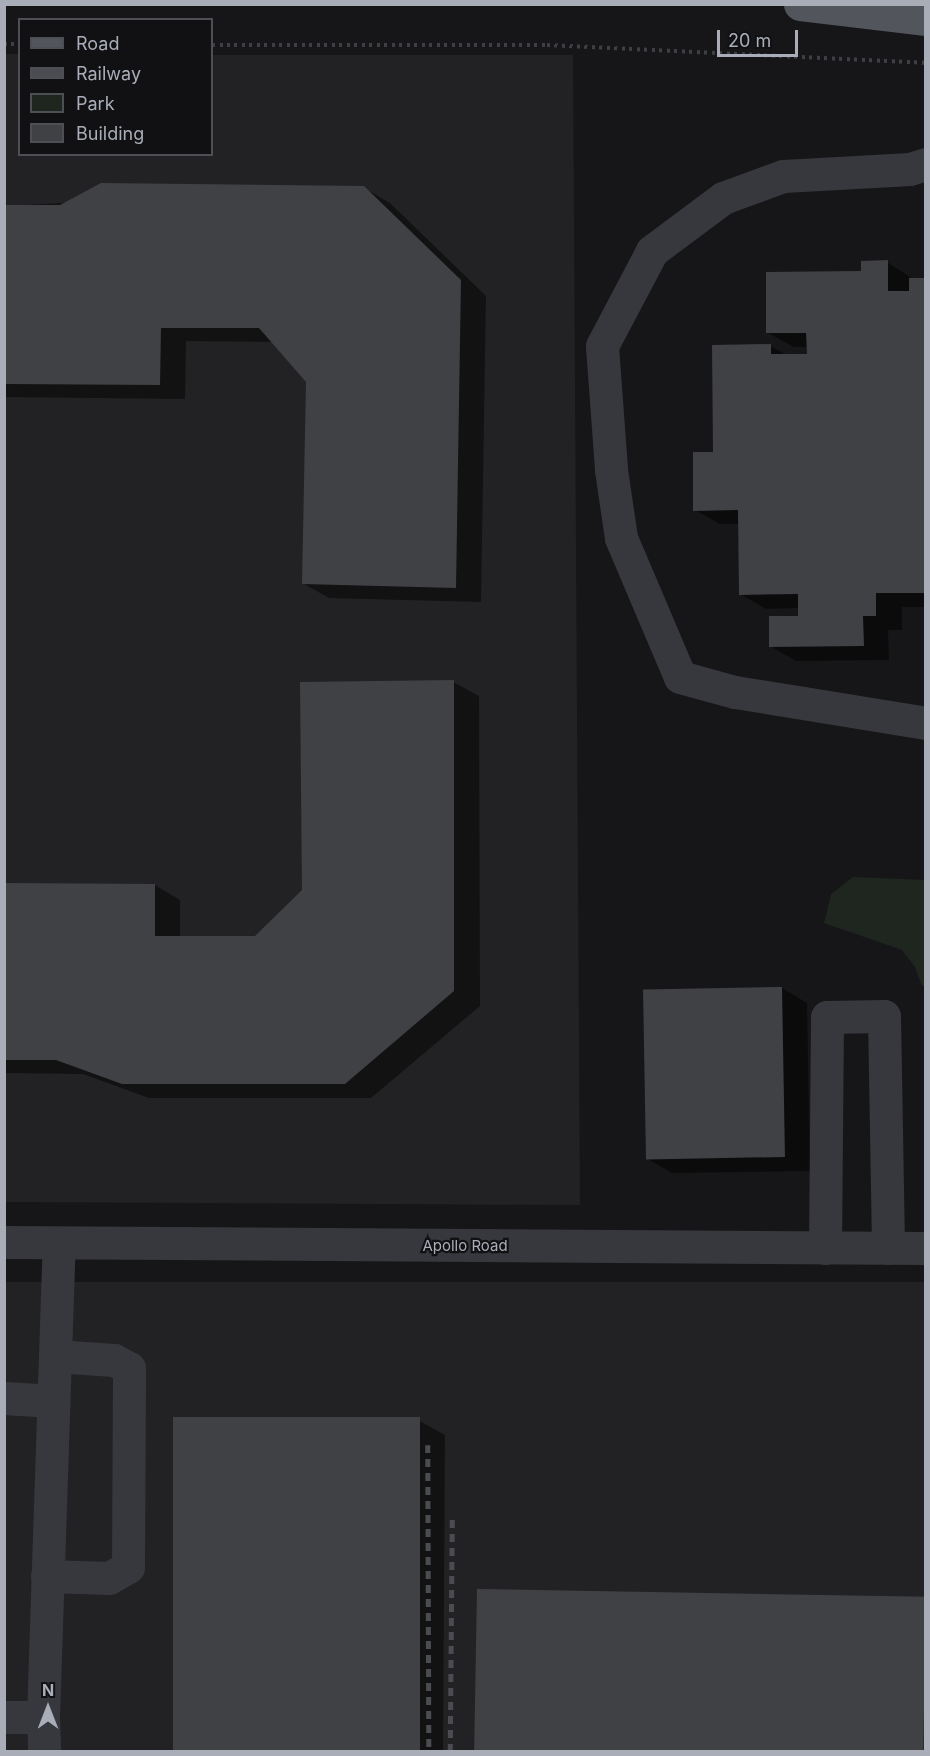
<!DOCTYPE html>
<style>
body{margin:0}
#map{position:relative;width:930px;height:1756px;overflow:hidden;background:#161618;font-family:Inter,sans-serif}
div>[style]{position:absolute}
.built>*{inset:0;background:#222225;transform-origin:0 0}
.green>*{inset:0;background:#1e261f}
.shadow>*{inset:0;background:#0007}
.building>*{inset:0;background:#404145;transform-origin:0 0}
.path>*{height:4px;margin-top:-2px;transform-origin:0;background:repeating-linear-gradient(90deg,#3d3f44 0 3px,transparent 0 7.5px)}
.minor>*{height:33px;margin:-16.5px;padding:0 16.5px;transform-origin:16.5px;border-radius:16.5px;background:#37383d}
.major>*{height:33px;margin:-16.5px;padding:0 16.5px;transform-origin:16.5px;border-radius:16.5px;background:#53555c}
.rail>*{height:4.5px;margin-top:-2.25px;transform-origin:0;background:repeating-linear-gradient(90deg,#4a4c52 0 8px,transparent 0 14px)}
span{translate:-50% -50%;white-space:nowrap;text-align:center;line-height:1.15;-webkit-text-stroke:4.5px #111113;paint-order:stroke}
.street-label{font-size:15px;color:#a8adb8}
.frame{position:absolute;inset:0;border:6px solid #a8adb8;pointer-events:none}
.legend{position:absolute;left:18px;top:18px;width:195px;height:138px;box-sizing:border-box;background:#111113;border:2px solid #4d4f55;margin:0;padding:8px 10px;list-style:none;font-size:18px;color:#a8adb8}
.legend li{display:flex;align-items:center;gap:12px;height:30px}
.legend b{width:30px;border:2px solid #4d4f55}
.north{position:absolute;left:18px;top:1678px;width:60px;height:60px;-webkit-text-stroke:4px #111113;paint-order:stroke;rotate:0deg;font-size:16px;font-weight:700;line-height:24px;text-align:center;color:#a8adb8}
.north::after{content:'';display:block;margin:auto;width:21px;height:27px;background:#a8adb8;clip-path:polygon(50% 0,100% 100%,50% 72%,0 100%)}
.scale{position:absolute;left:717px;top:30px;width:81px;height:27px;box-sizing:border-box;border:3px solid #a8adb8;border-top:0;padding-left:8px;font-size:18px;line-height:21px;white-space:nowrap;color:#a8adb8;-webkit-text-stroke:4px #111113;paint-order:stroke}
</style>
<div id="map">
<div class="built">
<i style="clip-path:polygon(5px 54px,19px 54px,20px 154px,212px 154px,212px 55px,573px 55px,580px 1205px,5px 1202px)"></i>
<i style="left:4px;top:1282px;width:921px;height:469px"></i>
</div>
<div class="green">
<i style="clip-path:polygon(853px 877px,925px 880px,925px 985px,922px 986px,915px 967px,902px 950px,824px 923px,831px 894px)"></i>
</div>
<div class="shadow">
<i style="clip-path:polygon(364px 188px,390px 203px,486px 296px,481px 602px,329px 598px,304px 584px,308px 381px,273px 342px,186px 341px,185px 399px,4px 397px,4px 206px)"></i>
<i style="clip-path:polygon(887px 262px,913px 279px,926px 279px,926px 607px,902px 607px,902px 630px,888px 630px,889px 660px,796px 661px,770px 646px,800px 617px,800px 608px,766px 609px,740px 594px,739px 524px,720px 524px,695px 510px,715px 453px,770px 346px,787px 355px,808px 355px,808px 347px,794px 347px,768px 333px,863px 272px)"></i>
<i style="clip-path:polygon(453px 682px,479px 696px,480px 1006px,371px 1098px,149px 1098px,83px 1074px,4px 1073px,4px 884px,155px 885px,180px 900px,180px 938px,255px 938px,304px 891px)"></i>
<i style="clip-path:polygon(782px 988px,807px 1003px,810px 1171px,672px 1173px,646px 1158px)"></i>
<i style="clip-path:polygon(420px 1421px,445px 1435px,443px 1752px,172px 1752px)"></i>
</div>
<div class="building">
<i style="clip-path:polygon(101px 183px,364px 186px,461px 280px,456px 588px,302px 584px,306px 382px,259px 328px,161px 328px,160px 385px,4px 384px,4px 205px,60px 205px)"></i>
<i style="clip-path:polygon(888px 260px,888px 291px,909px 291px,909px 278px,926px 278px,926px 593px,876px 593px,876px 616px,863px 616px,864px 646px,769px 647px,769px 616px,798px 616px,798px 594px,739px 595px,738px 510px,693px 511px,693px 452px,713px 452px,712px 345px,771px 344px,771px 354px,807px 354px,806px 333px,766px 333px,766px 272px,861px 271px,861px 261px)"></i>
<i style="clip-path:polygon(454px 680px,454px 991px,345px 1084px,122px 1084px,56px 1060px,4px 1060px,4px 883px,155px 884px,155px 936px,255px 936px,302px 890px,300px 682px)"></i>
<i style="left:782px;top:987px;width:170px;height:139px;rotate:89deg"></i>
<i style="left:173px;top:1417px;width:247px;height:335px"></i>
<i style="left:477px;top:1589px;width:449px;height:163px;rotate:1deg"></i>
</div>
<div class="path">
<i style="left:4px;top:44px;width:16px"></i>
<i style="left:212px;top:45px;width:335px"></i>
<i style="left:547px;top:45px;width:379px;rotate:2.7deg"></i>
</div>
<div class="minor">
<i style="left:926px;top:164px;width:17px;rotate:163deg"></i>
<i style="left:910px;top:169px;width:127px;rotate:176.8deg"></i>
<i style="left:783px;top:176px;width:64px;rotate:159.9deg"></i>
<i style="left:723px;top:198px;width:89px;rotate:143.3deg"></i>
<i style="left:652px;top:251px;width:107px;rotate:117.8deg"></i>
<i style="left:602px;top:346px;width:124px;rotate:85.8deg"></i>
<i style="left:611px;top:470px;width:69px;rotate:81.6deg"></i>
<i style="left:621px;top:538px;width:151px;rotate:67deg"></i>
<i style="left:680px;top:677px;width:57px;rotate:15.3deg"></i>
<i style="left:735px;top:692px;width:193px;rotate:9.2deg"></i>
<i style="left:4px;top:1242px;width:922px;rotate:0.37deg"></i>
<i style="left:825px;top:1248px;width:231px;rotate:-89.5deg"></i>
<i style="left:827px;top:1017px;width:57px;rotate:-1deg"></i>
<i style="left:884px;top:1016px;width:232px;rotate:89deg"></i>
<i style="left:4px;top:1398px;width:49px;rotate:3.5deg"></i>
<i style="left:47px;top:1576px;width:62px;rotate:1.8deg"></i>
<i style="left:109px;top:1578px;width:22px;rotate:-30deg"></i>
<i style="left:128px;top:1567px;width:199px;rotate:-89.7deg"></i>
<i style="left:129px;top:1368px;width:17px;rotate:-152deg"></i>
<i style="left:114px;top:1360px;width:59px;rotate:-176.1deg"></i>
<i style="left:4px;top:1717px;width:39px"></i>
<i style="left:43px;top:1717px;width:35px;rotate:88deg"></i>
<i style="left:43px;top:1717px;width:474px;rotate:-88.1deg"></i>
</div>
<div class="major">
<i style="left:800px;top:4px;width:127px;rotate:6.8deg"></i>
</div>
<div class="rail">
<i style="left:428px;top:1445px;width:307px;rotate:89.8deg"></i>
<i style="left:450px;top:1752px;width:237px;rotate:-89.5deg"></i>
</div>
<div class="street-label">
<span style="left:465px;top:1246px">Apollo Road</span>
</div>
<div class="frame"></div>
<ul class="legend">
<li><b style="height:8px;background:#53555c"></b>Road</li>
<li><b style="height:8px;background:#4a4c52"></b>Railway</li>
<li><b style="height:16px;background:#1e261f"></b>Park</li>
<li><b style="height:16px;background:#404145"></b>Building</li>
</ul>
<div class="north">N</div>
<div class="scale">20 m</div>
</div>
